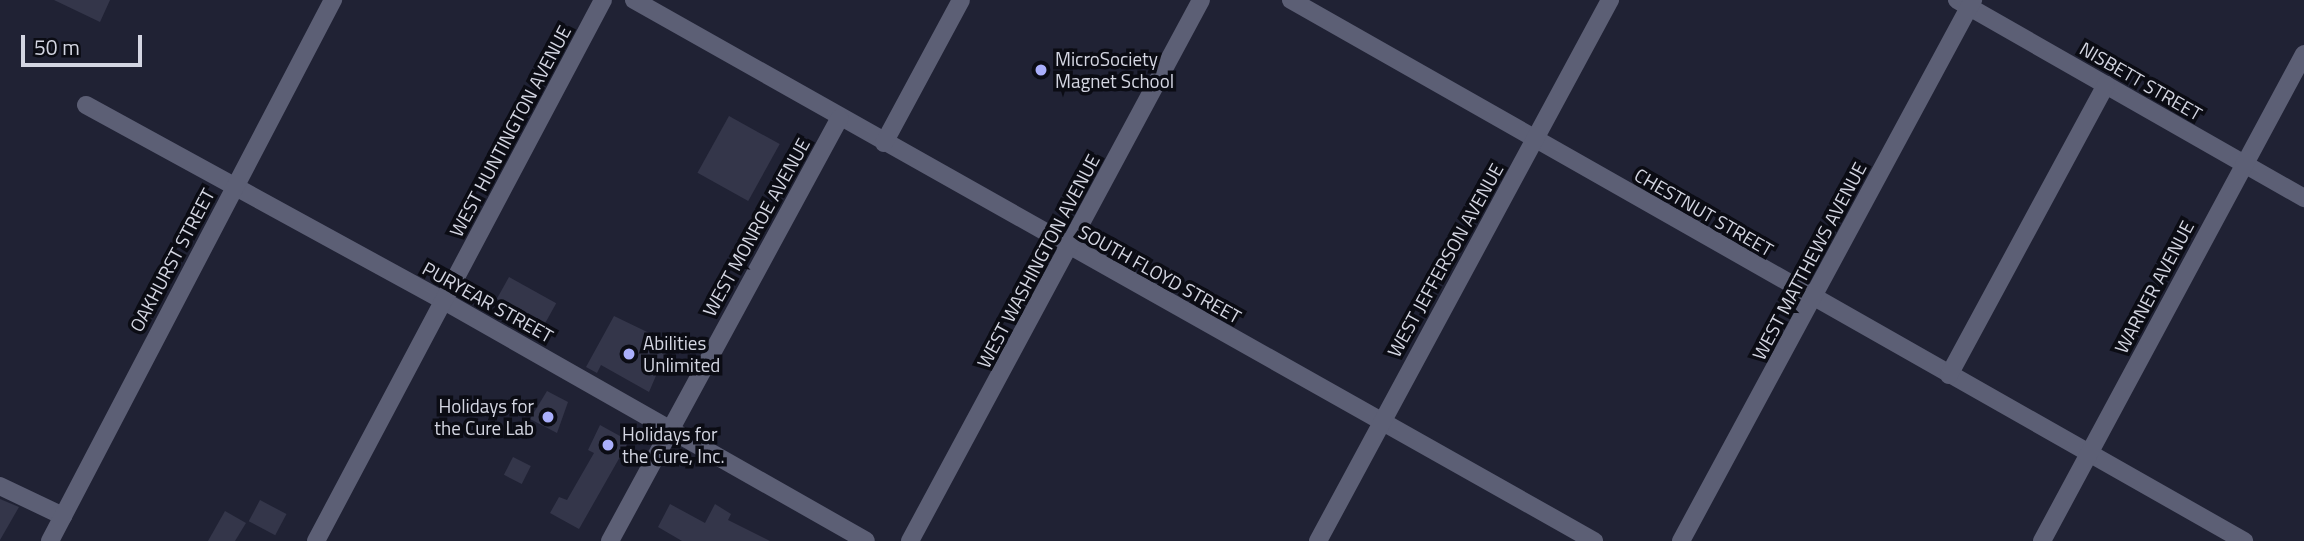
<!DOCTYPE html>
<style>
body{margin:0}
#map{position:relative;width:2304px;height:541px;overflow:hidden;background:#202234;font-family:"Titillium Web",sans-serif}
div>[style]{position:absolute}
.building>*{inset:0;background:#34364a;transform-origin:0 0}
.minor>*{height:18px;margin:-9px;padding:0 9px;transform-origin:9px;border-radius:9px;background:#5c5f75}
.dots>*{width:19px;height:19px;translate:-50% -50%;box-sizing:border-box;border:4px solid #0b0c14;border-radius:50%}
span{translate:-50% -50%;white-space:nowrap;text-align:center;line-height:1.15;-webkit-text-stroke:7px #0b0c14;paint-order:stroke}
.poi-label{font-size:19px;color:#d4d6e2}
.left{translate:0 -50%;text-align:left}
.right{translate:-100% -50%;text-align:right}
.street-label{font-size:19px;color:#d4d6e2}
.scale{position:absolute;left:21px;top:35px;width:121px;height:32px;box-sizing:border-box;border:4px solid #d4d6e2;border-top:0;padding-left:9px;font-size:21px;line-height:24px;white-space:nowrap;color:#d4d6e2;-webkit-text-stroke:5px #0b0c14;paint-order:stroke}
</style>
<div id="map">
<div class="building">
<i style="clip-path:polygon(54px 0,110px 0,100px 22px)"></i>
<i style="left:729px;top:116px;width:58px;height:65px;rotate:29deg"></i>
<i style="left:509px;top:277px;width:54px;height:25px;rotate:29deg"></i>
<i style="clip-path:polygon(614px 316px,670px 343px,649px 392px,601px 365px,597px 373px,586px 367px)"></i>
<i style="clip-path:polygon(547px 391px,568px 402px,557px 433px,530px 419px)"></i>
<i style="clip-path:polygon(600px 425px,629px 441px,579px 529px,550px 513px,559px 497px,567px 500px,594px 453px,588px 450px)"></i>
<i style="left:513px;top:457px;width:20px;height:20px;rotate:27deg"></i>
<i style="clip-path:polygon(0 499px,19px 507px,0 540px)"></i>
<i style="left:260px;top:500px;width:30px;height:24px;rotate:28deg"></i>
<i style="clip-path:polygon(670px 504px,705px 523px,715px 504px,731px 514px,728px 520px,770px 541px,682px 541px,658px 527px)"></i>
<i style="clip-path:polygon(225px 511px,246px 523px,235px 541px,208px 541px)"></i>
</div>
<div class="minor">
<i style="left:634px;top:0;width:1102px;rotate:29.4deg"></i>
<i style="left:1291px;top:0;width:1096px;rotate:29.58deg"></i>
<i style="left:1957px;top:0;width:400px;rotate:29.7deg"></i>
<i style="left:86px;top:105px;width:408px;rotate:28.7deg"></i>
<i style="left:444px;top:301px;width:485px;rotate:29.6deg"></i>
<i style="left:884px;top:143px;width:162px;rotate:-61.7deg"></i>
<i style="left:1949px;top:375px;width:330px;rotate:-61.6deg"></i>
<i style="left:0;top:486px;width:70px;rotate:25.5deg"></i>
<i style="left:50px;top:541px;width:611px;rotate:-62.39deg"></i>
<i style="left:316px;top:541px;width:612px;rotate:-62.05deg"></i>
<i style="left:610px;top:541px;width:481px;rotate:-61.5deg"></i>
<i style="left:910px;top:541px;width:614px;rotate:-61.72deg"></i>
<i style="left:1318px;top:541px;width:615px;rotate:-61.64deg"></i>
<i style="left:1681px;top:541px;width:615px;rotate:-61.64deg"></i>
<i style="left:2042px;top:541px;width:553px;rotate:-61.72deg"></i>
</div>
<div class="dots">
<i style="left:1041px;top:70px;background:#aaaffb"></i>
<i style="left:629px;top:354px;background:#aaaffb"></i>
<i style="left:548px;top:417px;background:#aaaffb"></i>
<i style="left:608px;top:445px;background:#aaaffb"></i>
</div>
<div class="poi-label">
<span class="left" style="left:1055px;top:70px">MicroSociety<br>Magnet School</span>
<span class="left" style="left:643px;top:354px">Abilities<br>Unlimited</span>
<span class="right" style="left:534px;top:417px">Holidays for<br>the Cure Lab</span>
<span class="left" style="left:622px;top:445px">Holidays for<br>the Cure, Inc.</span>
</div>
<div class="street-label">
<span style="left:2141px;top:81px;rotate:30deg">NISBETT STREET</span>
<span style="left:510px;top:131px;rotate:-62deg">WEST HUNTINGTON AVENUE</span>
<span style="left:1704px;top:212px;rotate:30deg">CHESTNUT STREET</span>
<span style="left:756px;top:227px;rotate:-61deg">WEST MONROE AVENUE</span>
<span style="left:172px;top:260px;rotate:-62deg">OAKHURST STREET</span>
<span style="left:1445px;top:260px;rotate:-61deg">WEST JEFFERSON AVENUE</span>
<span style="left:1038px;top:261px;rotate:-62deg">WEST WASHINGTON AVENUE</span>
<span style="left:1809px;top:261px;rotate:-62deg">WEST MATTHEWS AVENUE</span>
<span style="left:1160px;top:274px;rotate:29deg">SOUTH FLOYD STREET</span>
<span style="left:2154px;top:287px;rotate:-62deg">WARNER AVENUE</span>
<span style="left:488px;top:302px;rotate:29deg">PURYEAR STREET</span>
</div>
<div class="scale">50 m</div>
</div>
